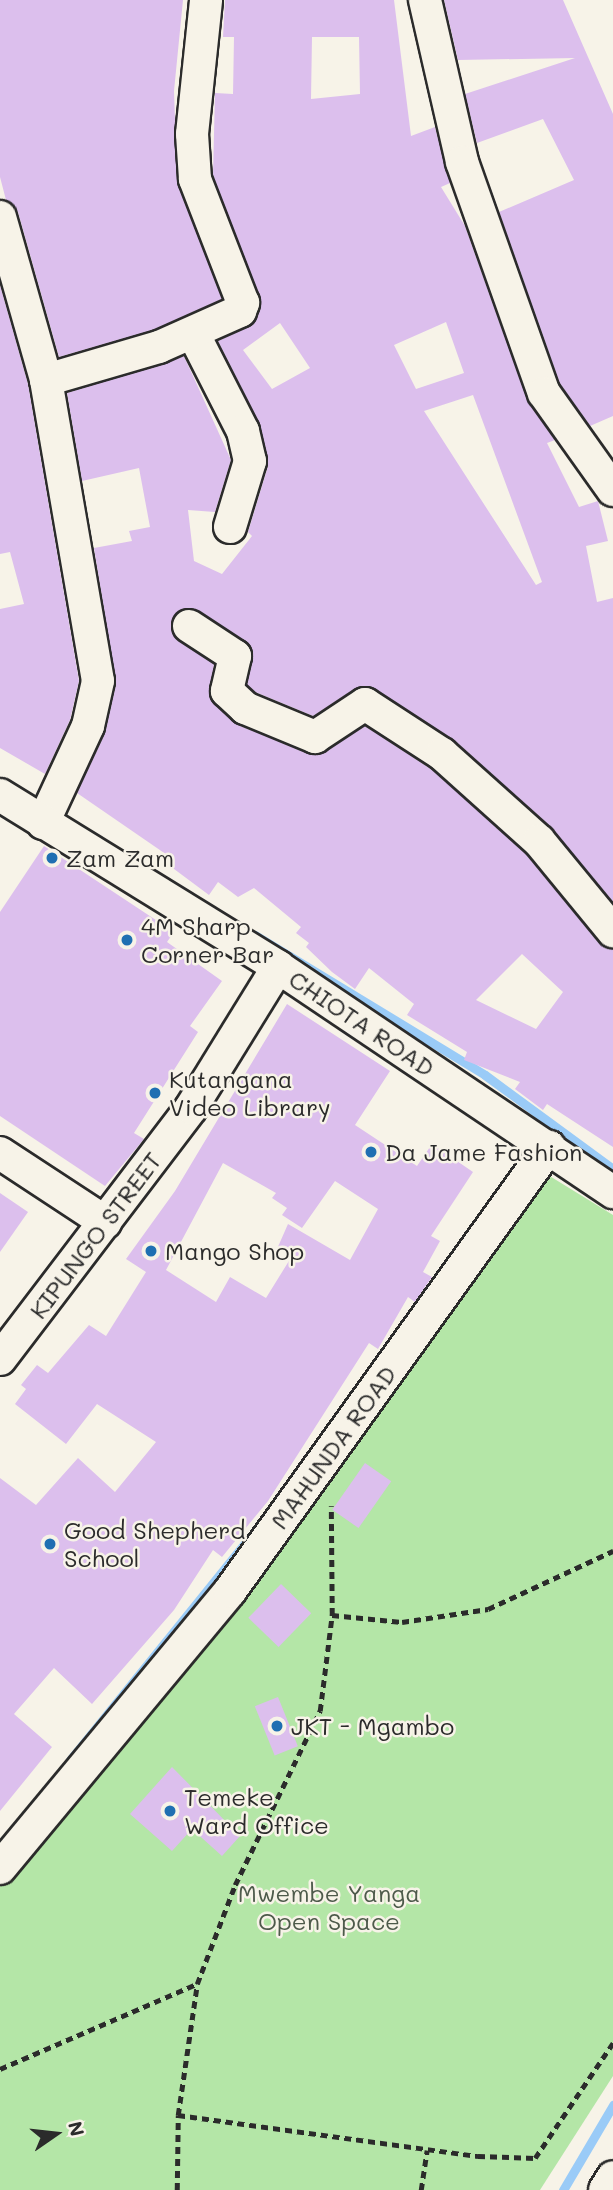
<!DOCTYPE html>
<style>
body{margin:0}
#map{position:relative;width:613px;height:2190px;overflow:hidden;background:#f7f3e8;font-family:Mali,sans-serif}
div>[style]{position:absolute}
.green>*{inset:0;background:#b4e6a7}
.stream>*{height:9px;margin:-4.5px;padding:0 4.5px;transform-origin:4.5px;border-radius:4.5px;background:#9acbf7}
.building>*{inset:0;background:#dcbfed;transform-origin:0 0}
.path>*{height:4.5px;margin-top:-2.25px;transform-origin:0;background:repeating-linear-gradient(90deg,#2b2b2b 0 7px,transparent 0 12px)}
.roads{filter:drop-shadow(2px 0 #2b2b2b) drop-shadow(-2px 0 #2b2b2b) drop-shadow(0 2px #2b2b2b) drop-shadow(0 -2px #2b2b2b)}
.minor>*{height:32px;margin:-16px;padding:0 16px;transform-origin:16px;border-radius:16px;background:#f7f3e8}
.dots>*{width:19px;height:19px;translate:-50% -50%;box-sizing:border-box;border:4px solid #f7f3e8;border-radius:50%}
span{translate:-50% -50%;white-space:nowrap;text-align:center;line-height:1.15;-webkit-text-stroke:5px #f7f3e8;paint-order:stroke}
.poi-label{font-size:24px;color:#2b2b2b}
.left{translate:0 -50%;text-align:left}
.street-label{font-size:24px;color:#2b2b2b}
.park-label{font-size:24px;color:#4d5a4a}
.north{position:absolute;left:21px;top:2099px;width:70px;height:70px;-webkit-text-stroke:5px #f7f3e8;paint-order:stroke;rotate:76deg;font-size:19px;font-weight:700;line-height:28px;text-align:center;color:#2b2b2b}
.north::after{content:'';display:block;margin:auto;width:24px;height:32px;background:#2b2b2b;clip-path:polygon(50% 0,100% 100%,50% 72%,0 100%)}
</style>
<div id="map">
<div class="green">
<i style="clip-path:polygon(535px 1167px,613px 1215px,613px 2076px,540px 2190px,0 2190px,0 1866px)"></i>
</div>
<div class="stream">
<i style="left:255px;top:935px;width:269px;rotate:31.3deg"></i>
<i style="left:485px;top:1075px;width:159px;rotate:36.3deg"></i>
<i style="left:70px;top:1760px;width:280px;rotate:-51.1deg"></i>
<i style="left:563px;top:2190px;width:99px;rotate:-59.5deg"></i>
</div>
<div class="building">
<i style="clip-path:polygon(0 0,183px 0,174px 91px,177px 180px,222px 299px,153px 330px,59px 357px,18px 212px,6px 200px,0 177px)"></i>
<i style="clip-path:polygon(evenodd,225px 0,394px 0,411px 136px,435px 127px,450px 183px,441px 187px,465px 226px,527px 399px,555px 440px,547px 443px,579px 507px,598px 501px,608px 541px,586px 546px,597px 602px,613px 598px,613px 902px,551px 827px,454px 740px,375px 689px,356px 688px,313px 716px,255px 692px,247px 685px,252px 648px,199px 611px,180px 610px,172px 634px,214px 664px,210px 697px,238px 725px,316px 755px,365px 726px,431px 769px,526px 854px,599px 943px,613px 949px,613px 1147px,547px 1104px,543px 1110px,515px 1089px,520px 1082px,464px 1060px,467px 1052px,407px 1015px,414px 1004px,369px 968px,355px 989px,332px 972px,306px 947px,309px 943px,296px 933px,301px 927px,254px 888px,238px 897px,218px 882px,209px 895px,166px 863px,170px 857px,77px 793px,105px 733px,116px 684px,94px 548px,132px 541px,129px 531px,150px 527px,139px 468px,82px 481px,67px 393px,184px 356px,231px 460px,215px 512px,188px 510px,194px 561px,222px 574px,252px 536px,248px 532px,268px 466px,259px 423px,218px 341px,253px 324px,260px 309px,213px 175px,215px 93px,233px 94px,234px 37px,223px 37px,225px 0,312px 37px,359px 37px,360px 94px,311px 99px,312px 37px,225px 0,446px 322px,464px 373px,416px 389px,394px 345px,446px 322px,225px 0,280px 323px,310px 368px,272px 389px,243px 350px,280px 323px,225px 0,473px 395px,542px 582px,536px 585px,424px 411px,473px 395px,225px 0,522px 954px,563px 992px,536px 1029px,476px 1000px,522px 954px)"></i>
<i style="clip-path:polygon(444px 0,563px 0,613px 114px,613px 416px,590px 426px,560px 384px,499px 212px,574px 180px,543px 119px,477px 143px,465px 94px,575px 58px,458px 60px)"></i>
<i style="clip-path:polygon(0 285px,28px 384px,79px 681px,70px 720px,45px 774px,0 748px,0 609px,24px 604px,10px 552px,0 554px)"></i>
<i style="clip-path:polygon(44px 846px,174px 932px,167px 942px,222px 981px,190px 1026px,198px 1032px,134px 1133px,144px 1139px,105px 1186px,0 1116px,0 912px)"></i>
<i style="clip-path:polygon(evenodd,287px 1004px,390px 1071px,355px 1125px,417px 1166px,432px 1144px,473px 1172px,431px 1236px,440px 1241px,423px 1272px,432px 1277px,425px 1287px,415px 1302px,408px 1297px,378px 1349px,369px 1343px,268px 1501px,222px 1557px,213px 1550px,174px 1610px,92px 1704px,54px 1668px,14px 1714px,52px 1747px,0 1811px,0 1478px,36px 1505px,78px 1458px,115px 1492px,156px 1442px,97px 1404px,66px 1444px,15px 1404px,26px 1389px,21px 1385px,37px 1365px,48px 1373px,89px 1325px,106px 1336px,146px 1272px,126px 1259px,175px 1191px,287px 1004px,223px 1163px,276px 1193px,272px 1198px,287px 1208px,282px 1215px,302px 1228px,335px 1181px,378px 1209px,350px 1260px,288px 1224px,277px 1249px,292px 1256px,266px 1298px,230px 1277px,216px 1302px,166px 1270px,223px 1163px)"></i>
<i style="clip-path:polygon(0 1193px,28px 1212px,0 1252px)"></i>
<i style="left:365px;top:1463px;width:32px;height:57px;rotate:35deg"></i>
<i style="left:281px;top:1584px;width:42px;height:47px;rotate:44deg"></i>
<i style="left:278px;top:1697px;width:53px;height:25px;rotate:68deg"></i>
<i style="clip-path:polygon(172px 1767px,240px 1836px,222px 1856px,192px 1829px,172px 1851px,130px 1814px)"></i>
</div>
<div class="path">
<i style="left:332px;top:1615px;width:70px;rotate:5.7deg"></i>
<i style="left:402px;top:1622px;width:87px;rotate:-8.6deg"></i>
<i style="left:488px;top:1609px;width:138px;rotate:-24.9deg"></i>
<i style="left:0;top:2069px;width:214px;rotate:-23.4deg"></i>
<i style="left:178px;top:2115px;width:303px;rotate:7.8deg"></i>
<i style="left:478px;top:2156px;width:57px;rotate:2deg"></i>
<i style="left:535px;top:2158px;width:139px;rotate:-55.9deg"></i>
<i style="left:177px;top:2190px;width:75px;rotate:-89.2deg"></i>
<i style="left:178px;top:2115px;width:132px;rotate:-81.7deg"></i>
<i style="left:197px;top:1984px;width:106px;rotate:-69deg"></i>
<i style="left:235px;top:1885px;width:194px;rotate:-64deg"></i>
<i style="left:320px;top:1711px;width:97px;rotate:-82.9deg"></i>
<i style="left:332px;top:1615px;width:109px;rotate:-90.5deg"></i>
<i style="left:421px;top:2190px;width:40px;rotate:-81.5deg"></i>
</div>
<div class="roads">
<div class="minor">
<i style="left:425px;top:0;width:166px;rotate:77.1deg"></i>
<i style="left:462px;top:162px;width:245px;rotate:70.5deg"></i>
<i style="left:544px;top:393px;width:119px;rotate:54.6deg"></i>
<i style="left:0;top:217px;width:169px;rotate:74.2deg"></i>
<i style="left:46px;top:380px;width:305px;rotate:80.2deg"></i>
<i style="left:98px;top:681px;width:46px;rotate:102.5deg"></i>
<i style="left:88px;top:726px;width:107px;rotate:114.9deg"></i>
<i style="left:193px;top:333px;width:110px;rotate:63deg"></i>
<i style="left:243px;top:431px;width:31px;rotate:77deg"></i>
<i style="left:250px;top:461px;width:69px;rotate:106.9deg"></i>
<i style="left:46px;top:380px;width:118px;rotate:-16.3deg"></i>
<i style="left:159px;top:347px;width:89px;rotate:-24deg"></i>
<i style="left:240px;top:311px;width:9px;rotate:-69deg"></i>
<i style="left:243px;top:303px;width:133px;rotate:-111.2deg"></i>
<i style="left:195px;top:179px;width:45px;rotate:-93.8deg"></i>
<i style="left:192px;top:134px;width:135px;rotate:-84deg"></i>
<i style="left:189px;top:626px;width:55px;rotate:33.1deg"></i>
<i style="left:235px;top:656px;width:36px;rotate:103deg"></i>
<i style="left:227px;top:691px;width:25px;rotate:43deg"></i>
<i style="left:245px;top:708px;width:76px;rotate:22.5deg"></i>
<i style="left:315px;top:737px;width:60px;rotate:-33.4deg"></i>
<i style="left:365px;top:704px;width:92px;rotate:33deg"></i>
<i style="left:442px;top:754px;width:130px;rotate:41.9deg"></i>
<i style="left:539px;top:841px;width:117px;rotate:50.6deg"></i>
<i style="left:0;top:795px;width:327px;rotate:31.7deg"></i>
<i style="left:278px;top:967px;width:404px;rotate:33.9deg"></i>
<i style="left:0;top:1153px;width:126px;rotate:33.3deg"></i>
<i style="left:0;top:1359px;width:315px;rotate:-52.7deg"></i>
<i style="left:191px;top:1108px;width:166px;rotate:-58.3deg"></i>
<i style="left:0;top:1868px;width:360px;rotate:-50.3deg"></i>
<i style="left:230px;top:1591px;width:547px;rotate:-54.3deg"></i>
<i style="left:605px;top:2190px;width:15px;rotate:-58deg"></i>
</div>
</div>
<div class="dots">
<i style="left:52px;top:858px;background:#1f6fb2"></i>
<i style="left:127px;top:940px;background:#1f6fb2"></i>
<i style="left:155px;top:1093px;background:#1f6fb2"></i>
<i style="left:371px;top:1152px;background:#1f6fb2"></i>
<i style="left:151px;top:1251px;background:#1f6fb2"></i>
<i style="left:50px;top:1544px;background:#1f6fb2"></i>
<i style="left:277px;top:1726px;background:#1f6fb2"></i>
<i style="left:170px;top:1811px;background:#1f6fb2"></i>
</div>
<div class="poi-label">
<span class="left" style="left:66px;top:858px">Zam Zam</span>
<span class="left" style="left:141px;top:940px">4M Sharp<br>Corner Bar</span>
<span class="left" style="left:169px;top:1093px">Kutangana<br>Video Library</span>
<span class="left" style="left:385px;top:1152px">Da Jame Fashion</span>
<span class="left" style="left:165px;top:1251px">Mango Shop</span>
<span class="left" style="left:64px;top:1544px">Good Shepherd<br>School</span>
<span class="left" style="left:291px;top:1726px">JKT - Mgambo</span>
<span class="left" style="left:184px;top:1811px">Temeke<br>Ward Office</span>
</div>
<div class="street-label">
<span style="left:362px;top:1023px;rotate:34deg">CHIOTA ROAD</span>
<span style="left:95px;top:1235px;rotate:-53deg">KIPUNGO STREET</span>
<span style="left:333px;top:1447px;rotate:-54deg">MAHUNDA ROAD</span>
</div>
<div class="park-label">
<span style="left:329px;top:1907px">Mwembe Yanga<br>Open Space</span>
</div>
<div class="north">N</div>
</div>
